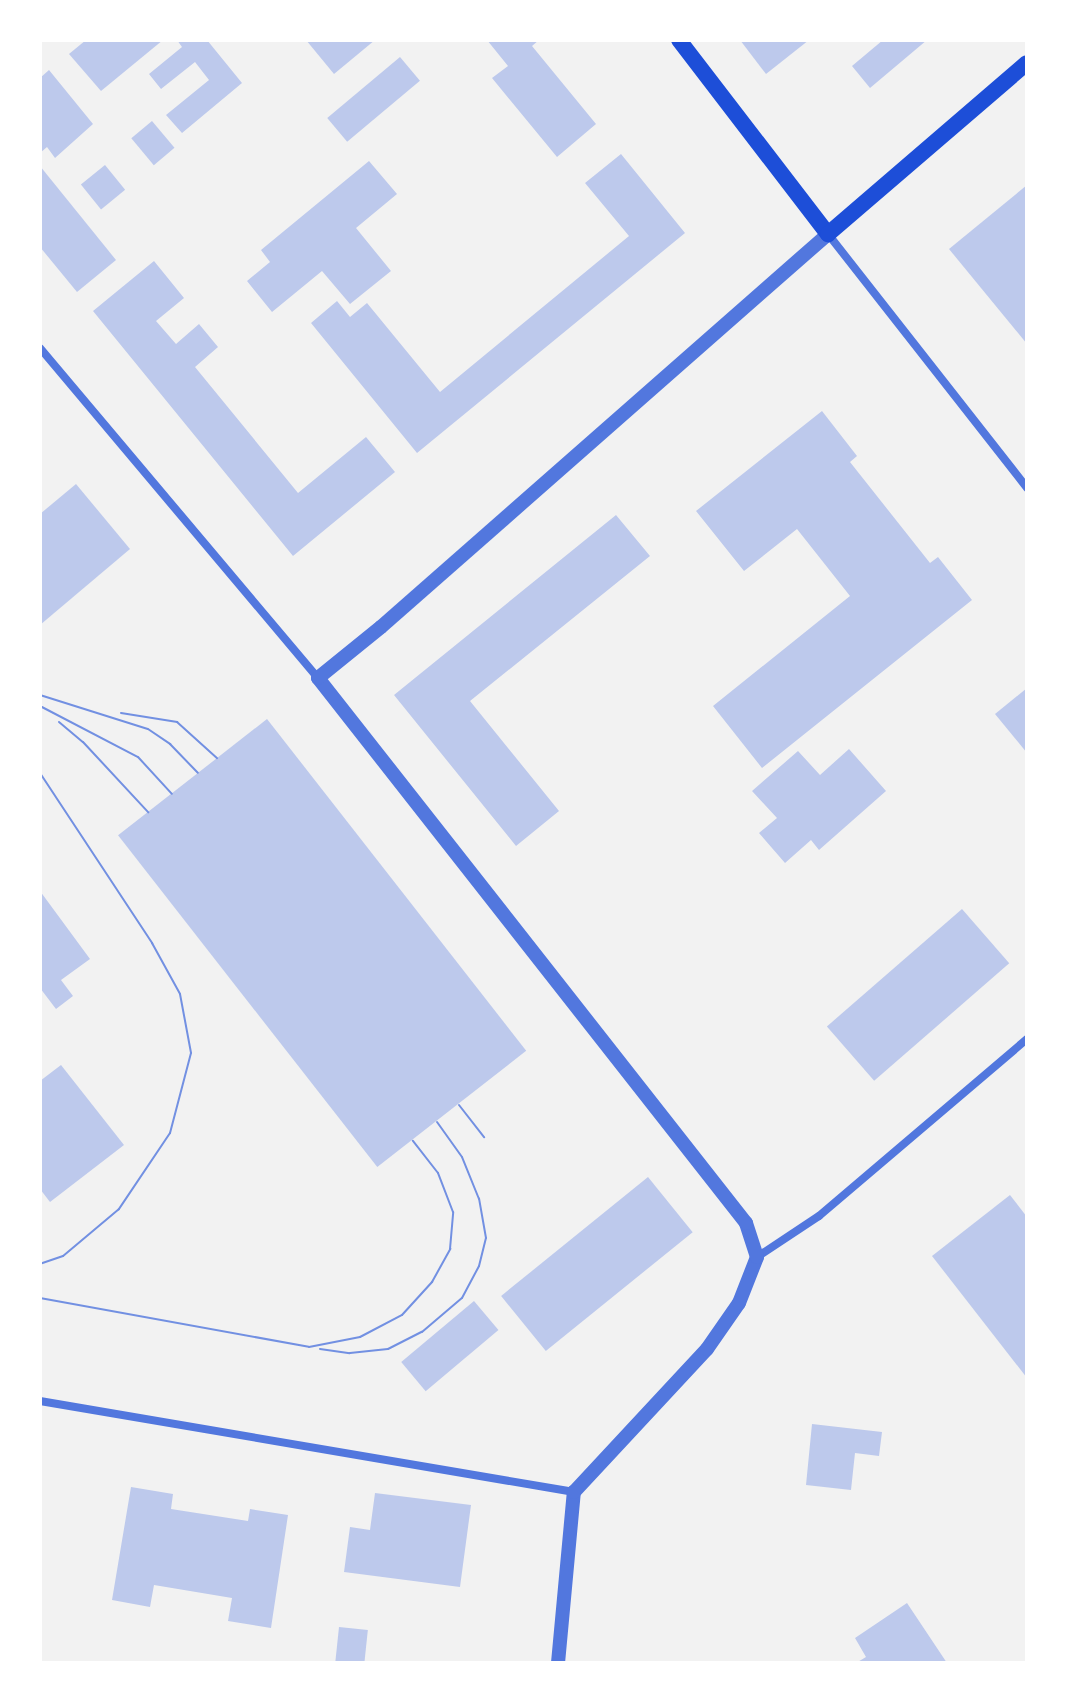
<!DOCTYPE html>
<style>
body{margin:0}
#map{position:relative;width:1067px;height:1703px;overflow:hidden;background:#f2f2f2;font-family:"Fira Sans Condensed",sans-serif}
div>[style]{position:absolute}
.building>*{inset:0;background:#bdc9ec;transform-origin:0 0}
.minor>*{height:8px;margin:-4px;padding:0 4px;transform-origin:4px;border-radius:4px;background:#5277de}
.tertiary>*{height:14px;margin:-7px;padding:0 7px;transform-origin:7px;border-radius:7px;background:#5277de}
.secondary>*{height:16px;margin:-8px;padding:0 8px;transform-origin:8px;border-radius:8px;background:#1d4ed8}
.tram>*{height:2px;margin:-1px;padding:0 1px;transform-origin:1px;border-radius:1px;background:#7290e2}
span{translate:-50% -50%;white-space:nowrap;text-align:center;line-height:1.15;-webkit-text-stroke:8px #fff;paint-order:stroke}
.frame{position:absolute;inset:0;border:42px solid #fff;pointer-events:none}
</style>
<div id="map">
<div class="building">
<i style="clip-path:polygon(86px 40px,163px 40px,101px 91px,69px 54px)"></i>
<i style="clip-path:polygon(177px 40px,207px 40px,242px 83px,182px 133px,166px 115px,209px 80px,195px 62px,161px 89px,149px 74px,182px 47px)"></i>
<i style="clip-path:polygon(306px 40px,375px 40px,334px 74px)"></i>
<i style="clip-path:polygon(487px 40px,539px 40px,532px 46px,596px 124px,557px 157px,492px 78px,508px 66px)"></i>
<i style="clip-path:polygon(740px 40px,809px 40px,766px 74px)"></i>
<i style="clip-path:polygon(883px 40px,927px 40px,870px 88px,852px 66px)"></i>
<i style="left:400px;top:57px;width:31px;height:95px;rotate:50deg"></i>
<i style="clip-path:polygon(49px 70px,93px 124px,55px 158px,47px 147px,40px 153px,40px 78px)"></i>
<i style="left:152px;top:121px;width:35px;height:27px;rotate:50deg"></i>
<i style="clip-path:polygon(621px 154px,685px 233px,417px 453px,311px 323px,337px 301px,350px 317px,367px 303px,440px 392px,629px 236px,585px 183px)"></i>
<i style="clip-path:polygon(369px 161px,397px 194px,356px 228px,391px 271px,350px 304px,322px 271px,272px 312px,247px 281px,270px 262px,261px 250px)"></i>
<i style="left:105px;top:165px;width:32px;height:31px;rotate:51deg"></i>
<i style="clip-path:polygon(40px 166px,116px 260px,77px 292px,40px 247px)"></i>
<i style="clip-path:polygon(1027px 185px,1027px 344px,949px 249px)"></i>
<i style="clip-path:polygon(154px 261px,184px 298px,156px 321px,176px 344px,199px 324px,218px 347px,195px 367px,298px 493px,366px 437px,395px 472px,293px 556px,93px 311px)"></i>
<i style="clip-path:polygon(822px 411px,857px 456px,850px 462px,930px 563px,938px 557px,972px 600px,762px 768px,713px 706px,850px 596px,797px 529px,744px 571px,696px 511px)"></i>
<i style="clip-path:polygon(76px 484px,130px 549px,40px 625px,40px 514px)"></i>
<i style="clip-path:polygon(616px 515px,650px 556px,470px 701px,559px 811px,516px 846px,394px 695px)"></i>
<i style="clip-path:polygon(1027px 688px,1027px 753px,995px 714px)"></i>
<i style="left:267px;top:719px;width:421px;height:189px;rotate:52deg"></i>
<i style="clip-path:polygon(849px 749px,886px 791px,819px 850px,811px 840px,785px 863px,759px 833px,777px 818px,752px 791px,798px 751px,820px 775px)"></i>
<i style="clip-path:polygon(40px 891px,90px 959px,61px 980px,73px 996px,56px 1009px,40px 988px)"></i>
<i style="left:962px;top:909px;width:72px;height:179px;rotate:49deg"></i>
<i style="clip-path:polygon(61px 1065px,124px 1145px,50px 1202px,40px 1189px,40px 1081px)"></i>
<i style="left:648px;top:1177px;width:71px;height:189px;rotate:51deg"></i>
<i style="clip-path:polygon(1010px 1195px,1027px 1217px,1027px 1378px,932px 1256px)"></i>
<i style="left:474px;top:1301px;width:38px;height:95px;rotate:50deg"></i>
<i style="clip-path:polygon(812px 1424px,882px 1432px,879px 1456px,855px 1453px,851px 1490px,806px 1485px)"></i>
<i style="clip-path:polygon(131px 1487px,173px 1494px,171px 1509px,248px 1521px,250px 1509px,288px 1515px,271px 1628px,228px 1621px,232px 1598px,154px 1585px,150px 1607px,112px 1600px)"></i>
<i style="clip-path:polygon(375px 1493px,471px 1505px,460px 1587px,344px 1572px,350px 1527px,370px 1530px)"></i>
<i style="clip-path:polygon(907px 1603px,947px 1663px,856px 1663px,866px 1657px,855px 1638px)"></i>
<i style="left:339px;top:1627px;width:29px;height:36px;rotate:6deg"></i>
</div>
<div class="minor">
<i style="left:828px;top:234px;width:323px;rotate:51.9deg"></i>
<i style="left:40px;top:348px;width:431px;rotate:49.9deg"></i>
<i style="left:757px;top:1257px;width:74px;rotate:-33.5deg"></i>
<i style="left:819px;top:1216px;width:273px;rotate:-40.4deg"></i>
<i style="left:40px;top:1401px;width:542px;rotate:9.67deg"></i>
</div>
<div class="tertiary">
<i style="left:558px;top:1663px;width:172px;rotate:-84.7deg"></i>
<i style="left:574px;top:1492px;width:195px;rotate:-47.1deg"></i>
<i style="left:707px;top:1349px;width:56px;rotate:-55.2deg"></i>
<i style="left:739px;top:1303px;width:49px;rotate:-68.6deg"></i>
<i style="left:757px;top:1257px;width:36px;rotate:-108deg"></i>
<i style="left:746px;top:1223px;width:693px;rotate:-128.14deg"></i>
<i style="left:318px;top:678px;width:81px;rotate:-39deg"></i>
<i style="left:381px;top:627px;width:595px;rotate:-41.32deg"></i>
</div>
<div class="secondary">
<i style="left:679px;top:40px;width:245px;rotate:52.5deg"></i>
<i style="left:828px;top:234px;width:262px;rotate:-40.7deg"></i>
</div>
<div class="tram">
<i style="left:40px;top:695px;width:113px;rotate:17.5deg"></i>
<i style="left:148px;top:729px;width:27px;rotate:34deg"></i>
<i style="left:170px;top:744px;width:40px;rotate:46deg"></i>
<i style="left:40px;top:706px;width:110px;rotate:27.5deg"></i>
<i style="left:138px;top:757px;width:50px;rotate:47.4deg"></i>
<i style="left:121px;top:713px;width:57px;rotate:9.1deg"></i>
<i style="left:177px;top:722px;width:54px;rotate:42deg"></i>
<i style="left:59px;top:722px;width:31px;rotate:40deg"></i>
<i style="left:83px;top:742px;width:96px;rotate:47.1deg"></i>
<i style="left:40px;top:773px;width:204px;rotate:56.6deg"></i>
<i style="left:152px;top:943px;width:58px;rotate:61.2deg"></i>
<i style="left:180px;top:994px;width:60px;rotate:79.4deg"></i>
<i style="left:191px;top:1053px;width:83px;rotate:104.7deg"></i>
<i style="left:170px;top:1133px;width:92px;rotate:123.9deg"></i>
<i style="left:119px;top:1209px;width:73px;rotate:140deg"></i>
<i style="left:63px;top:1256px;width:24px;rotate:161deg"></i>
<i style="left:459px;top:1105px;width:41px;rotate:52deg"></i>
<i style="left:40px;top:1298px;width:273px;rotate:10.3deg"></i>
<i style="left:309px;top:1347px;width:52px;rotate:-11.1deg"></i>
<i style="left:360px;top:1337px;width:47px;rotate:-27.6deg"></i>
<i style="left:402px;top:1315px;width:45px;rotate:-47.7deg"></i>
<i style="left:432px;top:1282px;width:38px;rotate:-61deg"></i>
<i style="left:450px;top:1249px;width:37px;rotate:-85deg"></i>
<i style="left:453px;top:1212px;width:42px;rotate:-111deg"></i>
<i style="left:438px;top:1173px;width:41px;rotate:-128deg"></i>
<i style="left:320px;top:1349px;width:30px;rotate:8deg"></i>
<i style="left:350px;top:1353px;width:38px;rotate:-6deg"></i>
<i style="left:388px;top:1349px;width:38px;rotate:-27deg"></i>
<i style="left:422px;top:1332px;width:52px;rotate:-40.4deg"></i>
<i style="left:462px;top:1298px;width:36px;rotate:-62deg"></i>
<i style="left:479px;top:1266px;width:29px;rotate:-76deg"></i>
<i style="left:486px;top:1238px;width:40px;rotate:-100deg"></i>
<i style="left:479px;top:1199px;width:45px;rotate:-112deg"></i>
<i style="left:462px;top:1157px;width:43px;rotate:-125.5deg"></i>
</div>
<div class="frame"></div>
</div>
